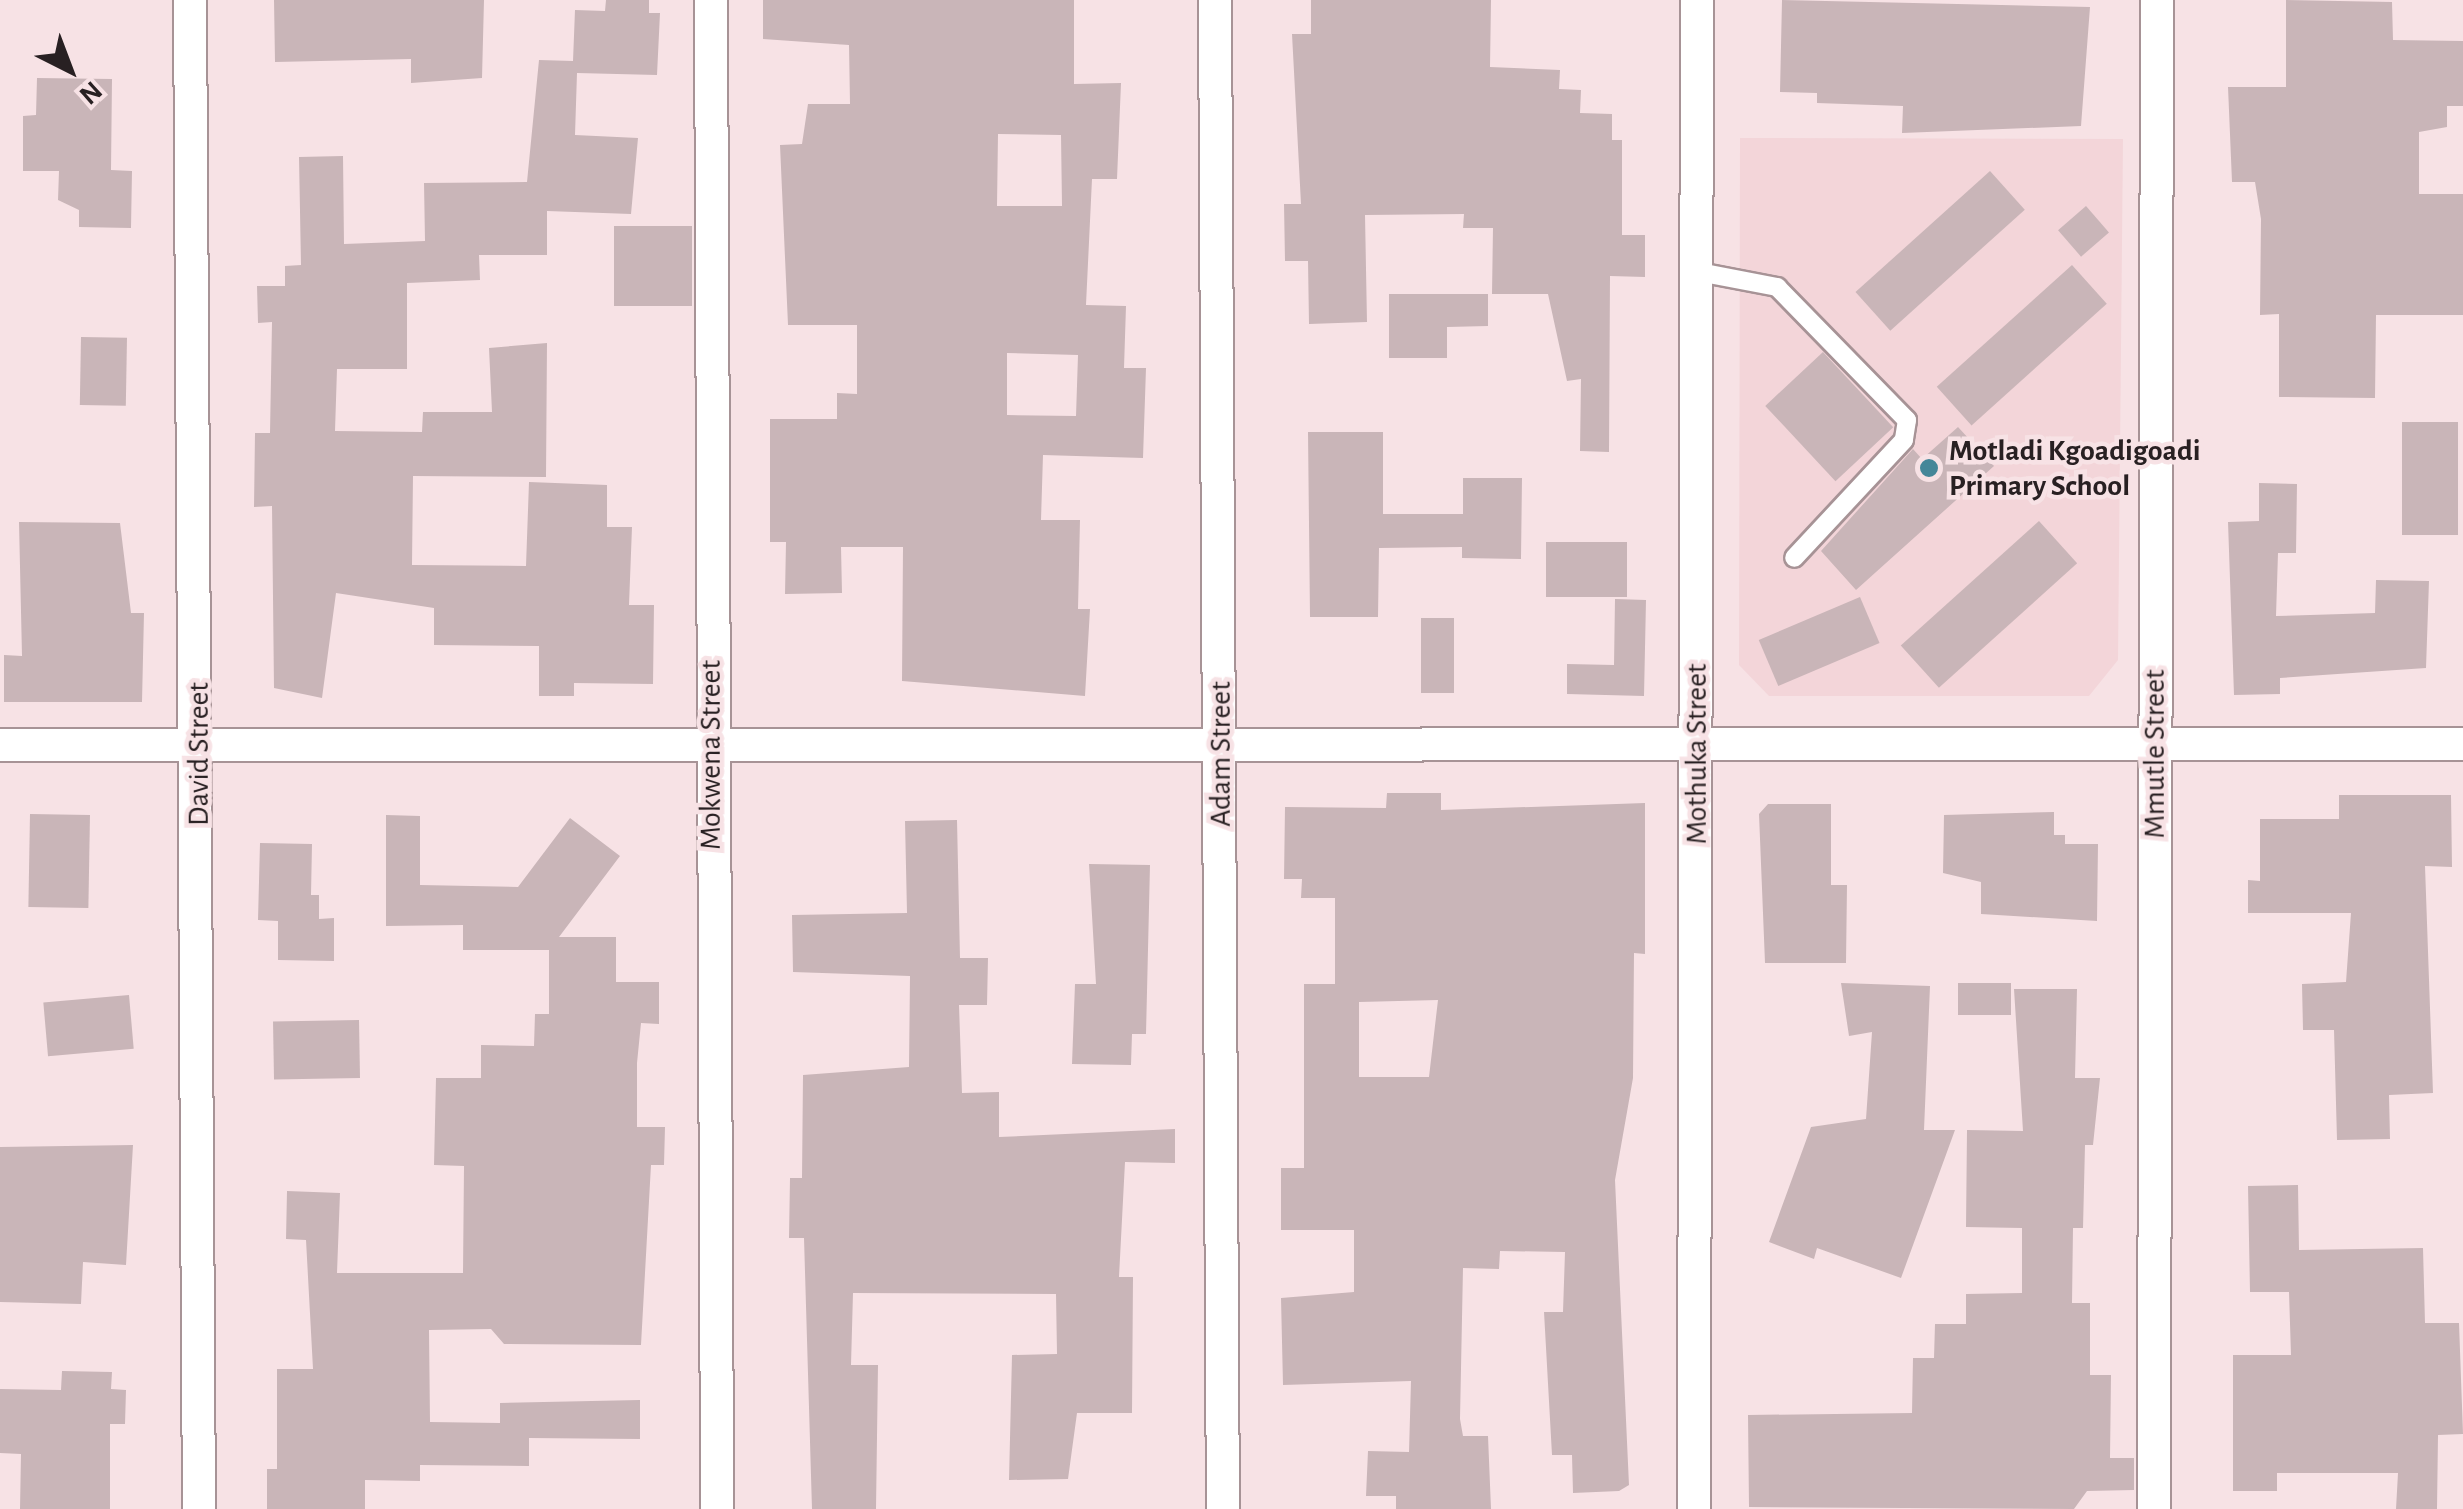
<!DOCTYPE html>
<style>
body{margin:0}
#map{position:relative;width:2463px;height:1509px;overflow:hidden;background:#f7e2e5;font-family:"Alegreya Sans",sans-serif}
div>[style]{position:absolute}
.built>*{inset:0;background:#f3d5d9}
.building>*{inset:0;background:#c9b5b8;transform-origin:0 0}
.roads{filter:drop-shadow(2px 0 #a79396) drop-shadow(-2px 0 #a79396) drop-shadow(0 2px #a79396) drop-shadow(0 -2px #a79396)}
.service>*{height:18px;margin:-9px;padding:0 9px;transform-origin:9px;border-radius:9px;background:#fff}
.minor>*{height:32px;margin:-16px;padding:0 16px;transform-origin:16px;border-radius:16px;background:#fff}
.dots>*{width:28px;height:28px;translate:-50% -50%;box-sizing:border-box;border:5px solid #f7e2e5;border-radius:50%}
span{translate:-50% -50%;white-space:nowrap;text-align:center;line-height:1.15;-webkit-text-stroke:9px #f7e2e5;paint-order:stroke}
.poi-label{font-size:30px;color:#282022;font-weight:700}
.left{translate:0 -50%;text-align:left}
.street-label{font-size:30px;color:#282022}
.north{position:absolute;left:20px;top:20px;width:100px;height:100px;-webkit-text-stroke:8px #f7e2e5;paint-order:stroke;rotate:138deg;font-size:28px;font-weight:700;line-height:40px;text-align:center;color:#282022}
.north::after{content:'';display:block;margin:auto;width:35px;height:45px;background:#282022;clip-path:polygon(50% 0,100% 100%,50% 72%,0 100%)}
</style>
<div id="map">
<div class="built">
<i style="clip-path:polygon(1740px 138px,2123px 139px,2118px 660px,2089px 696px,1769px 696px,1739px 665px)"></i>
</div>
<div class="building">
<i style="clip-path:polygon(274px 0,484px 0,482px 78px,411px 83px,411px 59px,275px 62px)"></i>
<i style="clip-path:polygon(606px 0,649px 0,649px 13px,660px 13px,657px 75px,577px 73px,575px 135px,638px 138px,631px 214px,547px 211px,547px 255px,479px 255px,480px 280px,407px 283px,407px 369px,337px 369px,335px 431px,422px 432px,423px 412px,492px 412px,489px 348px,547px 343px,546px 477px,413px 476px,412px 565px,526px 566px,529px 482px,607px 485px,607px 527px,632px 527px,629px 605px,654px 605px,653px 684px,574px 683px,574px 696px,539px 696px,539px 646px,434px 645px,434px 608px,336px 593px,322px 698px,274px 688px,272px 506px,254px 507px,255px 433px,270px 433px,272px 322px,258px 323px,257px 286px,285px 286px,285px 266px,301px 265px,299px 157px,343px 156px,344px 244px,425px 241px,424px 183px,527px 182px,539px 60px,573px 61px,575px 10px,605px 11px)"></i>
<i style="clip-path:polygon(evenodd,763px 0,1074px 0,1074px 84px,1121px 83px,1117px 179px,1092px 179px,1086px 305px,1126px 306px,1124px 368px,1146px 368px,1143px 458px,1043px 455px,1041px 520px,1080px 520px,1078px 609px,1090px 609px,1085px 696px,902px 681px,903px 547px,841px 547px,842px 593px,785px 594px,786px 542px,770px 542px,770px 419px,837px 419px,837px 393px,857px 394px,857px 325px,788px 325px,780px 145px,802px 144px,808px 104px,850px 104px,849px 45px,763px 39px,763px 0,998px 134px,1061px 135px,1062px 206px,997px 206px,998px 134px,763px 0,1007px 353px,1078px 355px,1076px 416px,1007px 415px,1007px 353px)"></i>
<i style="clip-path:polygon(1311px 0,1491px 0,1490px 67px,1560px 70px,1559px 89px,1581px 90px,1580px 113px,1612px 114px,1612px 140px,1622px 140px,1622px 235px,1645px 235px,1645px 277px,1610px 276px,1609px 452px,1580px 451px,1581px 379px,1567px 381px,1548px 294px,1492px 294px,1493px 228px,1463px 228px,1464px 214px,1365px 215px,1367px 322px,1309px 324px,1308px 261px,1285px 261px,1284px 204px,1301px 204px,1292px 34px,1311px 34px)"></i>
<i style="clip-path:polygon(1782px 0,2090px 7px,2081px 126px,1902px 133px,1903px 106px,1817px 103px,1817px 93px,1780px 92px)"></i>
<i style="clip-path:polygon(2286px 0,2392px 2px,2393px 40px,2463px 41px,2463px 106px,2447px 106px,2447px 127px,2419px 132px,2419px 194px,2463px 194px,2463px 315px,2376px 315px,2375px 398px,2279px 397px,2279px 314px,2260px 315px,2261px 219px,2255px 182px,2232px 182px,2228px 87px,2286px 87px)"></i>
<i style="clip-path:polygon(37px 78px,112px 79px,111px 170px,132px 171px,131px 228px,79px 227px,79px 210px,58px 200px,59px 171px,23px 171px,23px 116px,36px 115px)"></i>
<i style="left:1990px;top:171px;width:52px;height:181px;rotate:48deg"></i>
<i style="left:2086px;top:206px;width:35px;height:37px;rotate:49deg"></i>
<i style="left:614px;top:226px;width:78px;height:80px"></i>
<i style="left:2072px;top:265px;width:52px;height:182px;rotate:48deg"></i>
<i style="clip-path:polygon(1389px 294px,1488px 294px,1488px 326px,1447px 327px,1447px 358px,1389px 358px)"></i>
<i style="left:81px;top:337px;width:46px;height:68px;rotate:1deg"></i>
<i style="left:1823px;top:352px;width:103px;height:79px;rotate:47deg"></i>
<i style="left:2402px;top:422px;width:56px;height:113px"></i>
<i style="clip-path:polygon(1958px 427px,1994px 466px,1856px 590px,1821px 551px,1913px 449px,1922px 459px)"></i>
<i style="clip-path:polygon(1308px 432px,1383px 432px,1383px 514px,1463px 514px,1463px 478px,1522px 478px,1521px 559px,1462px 558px,1462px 547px,1379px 548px,1378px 617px,1310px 617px)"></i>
<i style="clip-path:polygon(2259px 483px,2297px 484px,2296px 553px,2278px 553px,2276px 616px,2375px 613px,2376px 580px,2429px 581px,2426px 668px,2280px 678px,2280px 694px,2234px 695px,2228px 522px,2259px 521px)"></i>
<i style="left:2039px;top:521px;width:57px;height:186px;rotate:48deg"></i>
<i style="clip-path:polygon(19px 522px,120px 523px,131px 613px,144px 613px,142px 702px,4px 702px,4px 655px,22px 656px)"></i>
<i style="left:1546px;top:542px;width:81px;height:55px"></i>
<i style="left:1860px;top:597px;width:50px;height:110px;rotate:67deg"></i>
<i style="clip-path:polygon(1615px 599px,1646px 600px,1644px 696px,1567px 694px,1567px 664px,1614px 665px)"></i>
<i style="left:1421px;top:618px;width:33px;height:75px"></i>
<i style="clip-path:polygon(evenodd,1387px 793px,1441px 793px,1441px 810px,1645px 803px,1645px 954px,1634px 953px,1633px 1078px,1615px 1180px,1629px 1485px,1619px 1491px,1573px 1493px,1572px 1455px,1552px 1455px,1544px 1312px,1563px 1312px,1565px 1252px,1500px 1251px,1499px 1269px,1463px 1268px,1460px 1419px,1463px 1436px,1488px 1436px,1491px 1509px,1396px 1509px,1396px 1496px,1366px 1496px,1368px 1451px,1409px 1452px,1411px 1381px,1283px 1385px,1281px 1298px,1354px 1292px,1354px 1230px,1281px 1230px,1281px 1168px,1304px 1168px,1304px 984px,1335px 984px,1335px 898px,1301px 898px,1302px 879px,1284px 879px,1285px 807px,1386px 808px,1387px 793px,1438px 1000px,1429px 1077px,1359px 1077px,1359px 1002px,1438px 1000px)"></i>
<i style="clip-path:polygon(2339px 795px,2451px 795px,2452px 867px,2425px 866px,2433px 1093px,2389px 1095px,2390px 1139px,2337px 1140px,2334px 1030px,2303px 1030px,2302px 984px,2346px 982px,2351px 913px,2248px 913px,2248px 880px,2260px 881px,2260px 819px,2339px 819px)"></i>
<i style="clip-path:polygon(1768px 804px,1831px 804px,1831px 885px,1847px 885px,1846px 963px,1765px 963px,1759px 814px)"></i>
<i style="clip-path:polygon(2054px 812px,2054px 835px,2065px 835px,2065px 844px,2098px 844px,2097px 921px,1981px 914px,1981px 882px,1943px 873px,1944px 815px)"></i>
<i style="left:30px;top:814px;width:60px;height:93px;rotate:1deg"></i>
<i style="clip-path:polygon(386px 815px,420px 816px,420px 885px,518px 887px,570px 818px,620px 856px,559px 937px,616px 937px,616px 982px,659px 982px,659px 1024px,641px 1023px,637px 1063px,637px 1127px,665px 1127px,664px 1165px,651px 1165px,641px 1345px,504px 1344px,491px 1329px,429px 1330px,430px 1422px,500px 1423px,500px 1403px,640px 1400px,640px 1439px,529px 1438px,529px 1466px,420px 1465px,420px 1481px,365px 1480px,365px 1509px,267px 1509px,267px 1469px,277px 1469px,277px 1369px,313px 1369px,306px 1240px,286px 1239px,287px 1191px,340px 1193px,337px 1273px,463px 1273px,464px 1166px,434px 1165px,436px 1078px,481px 1078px,481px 1045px,534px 1046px,535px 1014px,549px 1014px,549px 950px,463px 950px,463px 925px,386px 926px)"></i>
<i style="clip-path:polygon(957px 820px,960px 958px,988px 958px,987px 1005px,959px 1005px,962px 1093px,999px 1092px,999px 1137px,1175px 1129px,1175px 1163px,1125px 1162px,1119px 1277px,1133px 1277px,1132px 1413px,1077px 1413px,1068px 1479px,1009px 1480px,1012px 1355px,1057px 1354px,1056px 1294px,853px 1293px,851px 1365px,878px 1365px,876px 1509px,812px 1509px,804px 1238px,789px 1238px,790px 1178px,802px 1178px,803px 1075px,909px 1067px,910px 976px,793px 972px,792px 915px,907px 913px,905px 821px)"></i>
<i style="clip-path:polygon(260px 843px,312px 844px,311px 895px,319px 895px,319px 919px,334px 918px,334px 961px,278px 960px,278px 921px,258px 920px)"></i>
<i style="clip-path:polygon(1089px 864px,1150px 865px,1146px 1034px,1132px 1034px,1131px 1065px,1072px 1064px,1075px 984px,1096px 984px)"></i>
<i style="clip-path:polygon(1841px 983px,1930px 986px,1924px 1130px,1955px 1130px,1901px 1278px,1817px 1248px,1814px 1259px,1769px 1242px,1811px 1127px,1866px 1119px,1872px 1032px,1849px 1036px)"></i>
<i style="left:1958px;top:983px;width:53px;height:32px"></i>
<i style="clip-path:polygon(2014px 989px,2077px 989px,2075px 1078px,2100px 1078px,2093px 1145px,2085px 1145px,2083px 1228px,2073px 1228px,2072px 1303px,2090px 1303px,2090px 1375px,2111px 1375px,2110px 1458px,2134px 1458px,2134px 1490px,2087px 1491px,2074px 1509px,1749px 1507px,1748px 1415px,1912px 1413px,1913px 1358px,1934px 1358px,1935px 1324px,1966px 1324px,1966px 1294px,2022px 1293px,2022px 1228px,1966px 1227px,1967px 1130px,2023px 1131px)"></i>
<i style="left:129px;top:995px;width:54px;height:86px;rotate:85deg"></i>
<i style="left:359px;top:1020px;width:58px;height:86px;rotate:89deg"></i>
<i style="clip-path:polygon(133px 1145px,126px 1265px,83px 1262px,81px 1304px,0 1302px,0 1147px)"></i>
<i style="clip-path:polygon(2298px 1185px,2299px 1250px,2423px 1248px,2425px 1323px,2459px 1323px,2463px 1434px,2438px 1435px,2437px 1509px,2396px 1509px,2398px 1473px,2277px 1473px,2277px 1491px,2233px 1491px,2233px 1355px,2291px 1355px,2289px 1292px,2250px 1292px,2248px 1186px)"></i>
<i style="clip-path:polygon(62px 1371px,112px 1372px,111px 1389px,126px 1390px,125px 1424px,110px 1424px,110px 1509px,20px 1509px,21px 1454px,0 1453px,0 1389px,61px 1390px)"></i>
</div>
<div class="roads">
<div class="service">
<i style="left:1694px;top:271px;width:85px;rotate:10.9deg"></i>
<i style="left:1777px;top:287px;width:186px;rotate:45.7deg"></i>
<i style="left:1907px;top:420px;width:20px;rotate:99deg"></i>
<i style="left:1904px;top:440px;width:161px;rotate:133deg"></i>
</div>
<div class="minor">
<i style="left:190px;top:0;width:1509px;rotate:89.66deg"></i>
<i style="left:711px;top:0;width:1509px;rotate:89.77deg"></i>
<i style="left:1215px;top:0;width:1509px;rotate:89.7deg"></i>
<i style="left:0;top:745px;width:2463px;rotate:-0.02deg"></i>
<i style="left:1694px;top:1509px;width:1509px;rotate:-89.89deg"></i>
<i style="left:2154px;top:1509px;width:1509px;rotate:-89.89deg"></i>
</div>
</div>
<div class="dots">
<i style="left:1929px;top:468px;background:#458799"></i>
</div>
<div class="poi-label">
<span class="left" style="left:1949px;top:468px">Motladi Kgoadigoadi<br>Primary School</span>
</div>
<div class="street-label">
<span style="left:199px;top:754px;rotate:-90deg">David Street</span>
<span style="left:1221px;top:754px;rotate:-90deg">Adam Street</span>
<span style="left:1697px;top:754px;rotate:-90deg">Mothuka Street</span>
<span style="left:2155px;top:754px;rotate:-90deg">Mmutle Street</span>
<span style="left:711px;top:755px;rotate:-90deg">Mokwena Street</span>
</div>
<div class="north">N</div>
</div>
